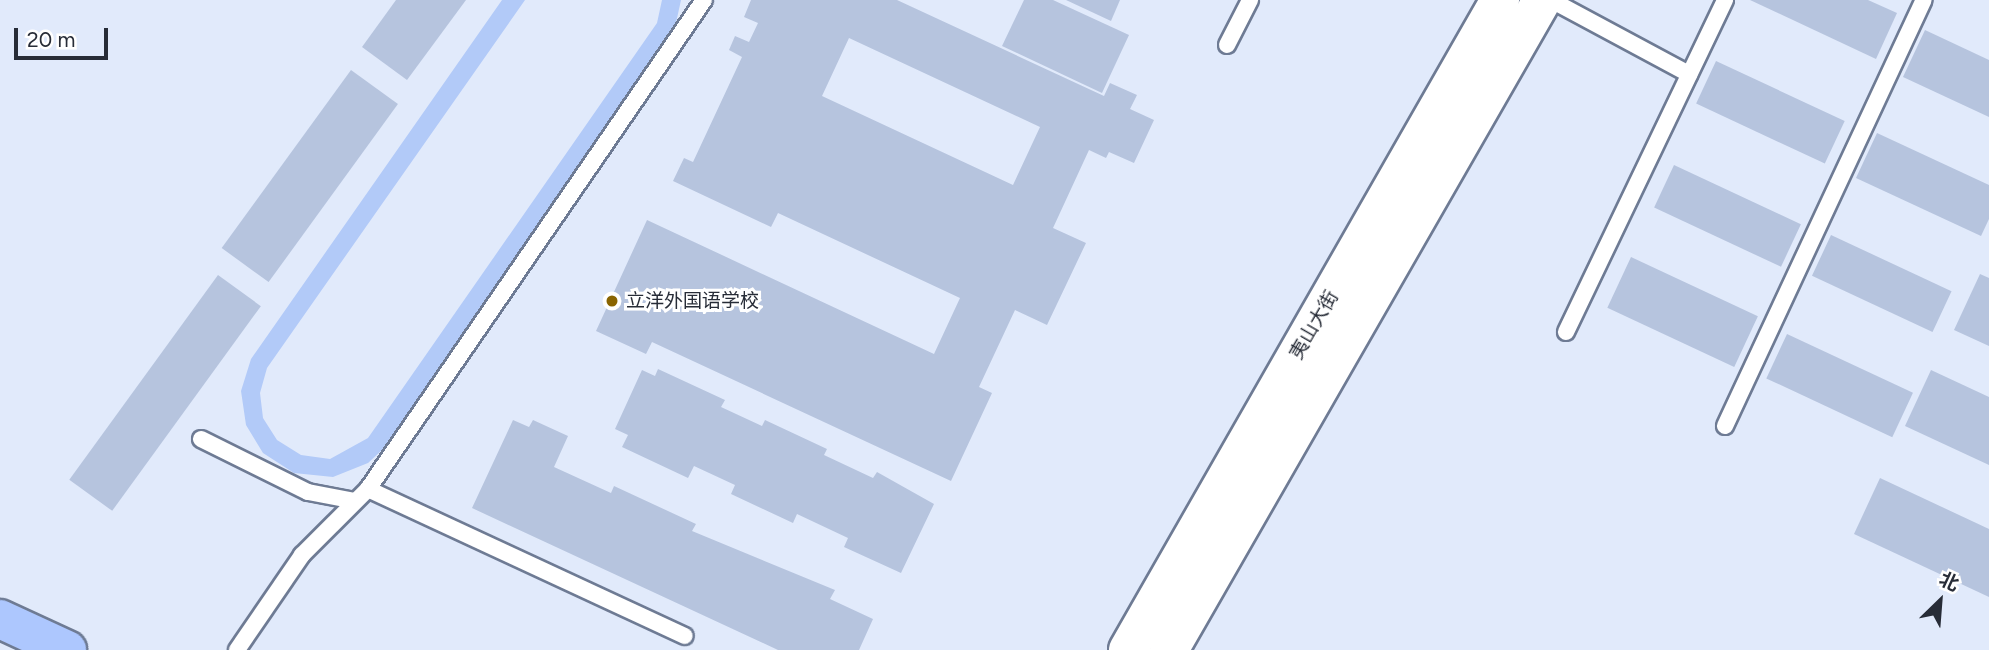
<!DOCTYPE html>
<meta charset="utf-8">
<style>
body{margin:0}
#map{position:relative;width:1989px;height:650px;overflow:hidden;background:#e1eafb;font-family:Figtree,"Noto Sans SC",sans-serif}
div>[style]{position:absolute}
.green>*{inset:0;background:#b2caf8}
.building>*{inset:0;background:#b6c4de;transform-origin:0 0}
.roads{filter:drop-shadow(2px 0 #6e7b94) drop-shadow(-2px 0 #6e7b94) drop-shadow(0 2px #6e7b94) drop-shadow(0 -2px #6e7b94)}
.service>*{height:16px;margin:-8px;padding:0 8px;transform-origin:8px;border-radius:8px;background:#fff}
.secondary>*{height:38px;margin:-19px;padding:0 19px;transform-origin:19px;border-radius:19px;background:#fff}
.primary>*{height:38px;margin:-19px;padding:0 19px;transform-origin:19px;border-radius:19px;background:#adc7fe}
.dots>*{width:19px;height:19px;translate:-50% -50%;box-sizing:border-box;border:4px solid #fff;border-radius:50%}
span{translate:-50% -50%;white-space:nowrap;text-align:center;line-height:1.15;-webkit-text-stroke:6px #fff;paint-order:stroke}
.poi-label{font-size:19px;color:#272c37}
.left{translate:0 -50%;text-align:left}
.street-label{font-size:19px;color:#272c37}
.north{position:absolute;left:1905px;top:566px;width:70px;height:70px;-webkit-text-stroke:5px #fff;paint-order:stroke;rotate:25deg;font-size:19px;font-weight:700;line-height:28px;text-align:center;color:#272c37}
.north::after{content:'';display:block;margin:auto;width:24px;height:32px;background:#272c37;clip-path:polygon(50% 0,100% 100%,50% 72%,0 100%)}
.scale{position:absolute;left:14px;top:28px;width:94px;height:32px;box-sizing:border-box;border:4px solid #272c37;border-top:0;padding-left:9px;font-size:21px;line-height:24px;white-space:nowrap;color:#272c37;-webkit-text-stroke:5px #fff;paint-order:stroke}
</style>
<div id="map">
<div class="green">
<i style="clip-path:polygon(502px 0,525px 0,267px 368px,260px 393px,263px 418px,277px 440px,301px 455px,330px 459px,368px 438px,657px 23px,662px 0,681px 0,674px 32px,382px 450px,368px 463px,333px 477px,294px 473px,263px 453px,246px 425px,241px 391px,251px 359px)"></i>
</div>
<div class="building">
<i style="clip-path:polygon(396px 0,466px 0,407px 80px,362px 47px)"></i>
<i style="clip-path:polygon(evenodd,751px 0,897px 0,1104px 96px,1110px 83px,1137px 95px,1130px 109px,1154px 120px,1134px 163px,1109px 152px,1106px 158px,1089px 150px,1053px 228px,1086px 243px,1047px 325px,1015px 310px,979px 387px,992px 393px,951px 481px,652px 342px,646px 354px,596px 331px,647px 220px,934px 354px,960px 298px,778px 213px,771px 227px,673px 181px,684px 158px,693px 162px,742px 57px,729px 50px,735px 36px,749px 42px,758px 23px,744px 17px,751px 0,849px 38px,1040px 127px,1013px 185px,822px 96px,849px 38px)"></i>
<i style="clip-path:polygon(1024px 0,1053px 0,1129px 35px,1102px 93px,1002px 46px)"></i>
<i style="clip-path:polygon(1066px 0,1120px 0,1111px 21px)"></i>
<i style="clip-path:polygon(1750px 0,1868px 0,1897px 13px,1876px 59px)"></i>
<i style="clip-path:polygon(1925px 30px,1989px 60px,1989px 117px,1903px 77px)"></i>
<i style="left:1716px;top:61px;width:142px;height:47px;rotate:25deg"></i>
<i style="left:351px;top:70px;width:58px;height:220px;rotate:36deg"></i>
<i style="clip-path:polygon(1877px 133px,1989px 185px,1989px 219px,1981px 236px,1856px 178px)"></i>
<i style="left:1674px;top:165px;width:140px;height:47px;rotate:25deg"></i>
<i style="left:1831px;top:235px;width:133px;height:45px;rotate:25deg"></i>
<i style="left:1631px;top:257px;width:140px;height:56px;rotate:25deg"></i>
<i style="clip-path:polygon(1980px 274px,1989px 278px,1989px 346px,1954px 330px)"></i>
<i style="left:218px;top:275px;width:53px;height:253px;rotate:36deg"></i>
<i style="left:1787px;top:334px;width:139px;height:49px;rotate:25deg"></i>
<i style="clip-path:polygon(658px 369px,725px 400px,721px 407px,762px 426px,765px 420px,827px 449px,824px 455px,873px 478px,877px 472px,934px 504px,901px 573px,844px 547px,848px 538px,797px 514px,793px 523px,731px 494px,735px 485px,694px 466px,688px 478px,622px 447px,628px 435px,615px 429px,642px 370px,655px 376px)"></i>
<i style="clip-path:polygon(1931px 370px,1989px 397px,1989px 465px,1905px 426px)"></i>
<i style="clip-path:polygon(513px 420px,529px 427px,533px 420px,568px 436px,554px 467px,611px 493px,614px 486px,696px 524px,692px 531px,835px 590px,830px 599px,873px 619px,859px 650px,778px 650px,472px 508px)"></i>
<i style="clip-path:polygon(1880px 478px,1989px 529px,1989px 597px,1854px 534px)"></i>
</div>
<div class="roads">
<div class="service">
<i style="left:1551px;top:0;width:157px;rotate:28.2deg"></i>
<i style="left:1227px;top:45px;width:51px;rotate:-62.9deg"></i>
<i style="left:1566px;top:332px;width:368px;rotate:-64.4deg"></i>
<i style="left:1725px;top:426px;width:470px;rotate:-65deg"></i>
<i style="left:201px;top:439px;width:119px;rotate:26.4deg"></i>
<i style="left:308px;top:492px;width:48px;rotate:10.8deg"></i>
<i style="left:368px;top:489px;width:349px;rotate:24.9deg"></i>
<i style="left:237px;top:650px;width:115px;rotate:-55.6deg"></i>
<i style="left:302px;top:555px;width:93px;rotate:-45deg"></i>
<i style="left:368px;top:489px;width:593px;rotate:-55.51deg"></i>
</div>
<div class="secondary">
<i style="left:1128px;top:650px;width:749px;rotate:-60.22deg"></i>
<i style="left:1169px;top:650px;width:749px;rotate:-60.15deg"></i>
</div>
<div class="primary">
<i style="left:0;top:619px;width:74px;rotate:24.8deg"></i>
</div>
</div>
<div class="dots">
<i style="left:612px;top:301px;background:#896401"></i>
</div>
<div class="poi-label">
<span class="left" style="left:626px;top:301px">立洋外国语学校</span>
</div>
<div class="street-label">
<span style="left:1314px;top:325px;rotate:-60deg">夷山大街</span>
</div>
<div class="north">北</div>
<div class="scale">20 m</div>
</div>
